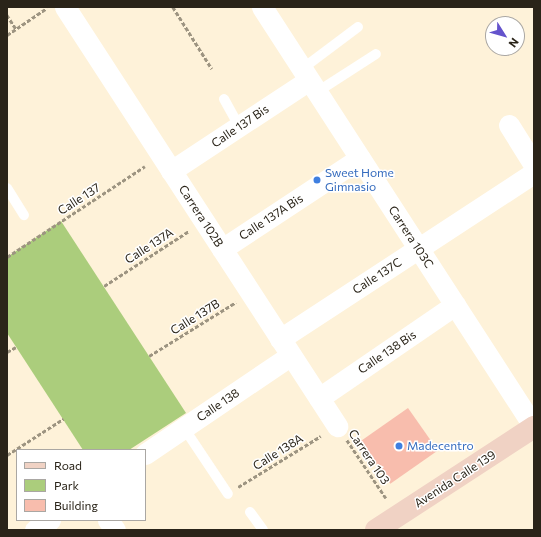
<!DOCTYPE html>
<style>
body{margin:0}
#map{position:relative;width:541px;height:537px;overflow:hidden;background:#fef2d9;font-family:Commissioner,sans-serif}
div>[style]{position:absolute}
.green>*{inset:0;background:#abcd7c}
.building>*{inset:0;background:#f8bdad;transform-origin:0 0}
.path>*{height:2.5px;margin-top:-1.25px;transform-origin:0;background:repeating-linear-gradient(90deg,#9d9481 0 4px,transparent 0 6px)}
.lane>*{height:10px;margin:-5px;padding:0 5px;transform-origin:5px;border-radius:5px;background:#fff}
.street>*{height:21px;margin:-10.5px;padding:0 10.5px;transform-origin:10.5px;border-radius:10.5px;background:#fff}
.secondary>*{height:22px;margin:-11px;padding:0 11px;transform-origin:11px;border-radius:11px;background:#f0d2c4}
.dots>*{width:11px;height:11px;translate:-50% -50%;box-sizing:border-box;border:2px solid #fff;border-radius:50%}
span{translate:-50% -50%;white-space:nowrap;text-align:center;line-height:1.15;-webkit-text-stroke:3px #fff;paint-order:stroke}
.street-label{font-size:12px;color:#2a2419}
.shop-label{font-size:12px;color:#366cbe}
.left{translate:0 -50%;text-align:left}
.frame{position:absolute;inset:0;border:8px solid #2a2419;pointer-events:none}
.legend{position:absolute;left:16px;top:449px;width:130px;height:72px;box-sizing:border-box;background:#fff;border:1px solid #aaa7a3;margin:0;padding:5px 7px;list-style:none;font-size:12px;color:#2a2419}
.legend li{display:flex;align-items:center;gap:8px;height:20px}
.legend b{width:20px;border:1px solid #aaa7a3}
.north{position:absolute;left:485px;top:16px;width:40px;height:40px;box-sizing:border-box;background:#fff;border:1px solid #aaa7a3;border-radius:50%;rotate:127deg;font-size:11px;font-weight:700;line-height:16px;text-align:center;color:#2a2419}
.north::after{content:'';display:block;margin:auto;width:14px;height:18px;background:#6453cc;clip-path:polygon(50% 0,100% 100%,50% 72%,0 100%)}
</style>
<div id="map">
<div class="green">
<i style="clip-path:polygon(61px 221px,186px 413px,129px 450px,83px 450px,7px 333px,7px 257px)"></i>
</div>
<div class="building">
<i style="left:408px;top:408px;width:52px;height:58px;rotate:55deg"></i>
</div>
<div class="path">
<i style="left:173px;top:7px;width:73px;rotate:57.8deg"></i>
<i style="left:7px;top:15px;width:17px;rotate:57deg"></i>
<i style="left:7px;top:35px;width:48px;rotate:-34deg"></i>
<i style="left:7px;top:257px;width:165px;rotate:-33.4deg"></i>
<i style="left:104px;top:286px;width:101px;rotate:-32.9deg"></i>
<i style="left:7px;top:352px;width:10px;rotate:-29deg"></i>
<i style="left:149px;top:356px;width:102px;rotate:-31.8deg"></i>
<i style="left:347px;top:440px;width:70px;rotate:56.1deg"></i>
<i style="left:7px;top:455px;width:67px;rotate:-32.7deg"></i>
<i style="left:238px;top:487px;width:97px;rotate:-31.6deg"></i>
</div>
<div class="lane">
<i style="left:302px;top:69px;width:70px;rotate:-36.9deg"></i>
<i style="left:317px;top:92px;width:70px;rotate:-32.8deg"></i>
<i style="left:224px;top:99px;width:31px;rotate:61deg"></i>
<i style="left:7px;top:188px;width:32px;rotate:58deg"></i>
<i style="left:184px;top:428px;width:79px;rotate:56.3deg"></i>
<i style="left:250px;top:512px;width:22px;rotate:54deg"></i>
</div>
<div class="street">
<i style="left:65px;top:7px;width:500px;rotate:57deg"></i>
<i style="left:262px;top:7px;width:500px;rotate:57.07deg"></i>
<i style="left:509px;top:125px;width:47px;rotate:58deg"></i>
<i style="left:171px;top:171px;width:165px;rotate:-33.4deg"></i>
<i style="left:222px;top:249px;width:165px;rotate:-33.4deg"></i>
<i style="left:280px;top:339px;width:303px;rotate:-33.2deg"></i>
<i style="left:319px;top:398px;width:165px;rotate:-34.4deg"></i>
<i style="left:145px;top:454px;width:176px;rotate:-34.1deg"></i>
<i style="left:108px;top:520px;width:12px;rotate:55deg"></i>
<i style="left:35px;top:530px;width:18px;rotate:-34deg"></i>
</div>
<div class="secondary">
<i style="left:376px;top:530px;width:189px;rotate:-33.1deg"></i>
</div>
<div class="dots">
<i style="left:317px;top:180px;background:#3f7fe0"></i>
<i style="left:399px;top:446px;background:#3f7fe0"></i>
</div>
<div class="street-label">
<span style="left:240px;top:126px;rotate:-34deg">Calle 137 Bis</span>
<span style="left:79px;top:199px;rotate:-33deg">Calle 137</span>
<span style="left:201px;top:216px;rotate:57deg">Carrera 102B</span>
<span style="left:271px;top:217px;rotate:-33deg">Calle 137A Bis</span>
<span style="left:411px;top:237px;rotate:57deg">Carrera 103C</span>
<span style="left:149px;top:246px;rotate:-33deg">Calle 137A</span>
<span style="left:377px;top:276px;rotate:-33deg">Calle 137C</span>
<span style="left:195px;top:317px;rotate:-32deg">Calle 137B</span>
<span style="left:387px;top:352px;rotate:-34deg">Calle 138 Bis</span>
<span style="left:218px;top:405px;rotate:-34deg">Calle 138</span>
<span style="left:278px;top:452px;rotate:-32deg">Calle 138A</span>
<span style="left:369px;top:457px;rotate:56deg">Carrera 103</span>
<span style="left:455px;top:479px;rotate:-33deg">Avenida Calle 139</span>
</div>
<div class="shop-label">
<span class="left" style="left:325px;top:180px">Sweet Home<br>Gimnasio</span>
<span class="left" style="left:407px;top:446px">Madecentro</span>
</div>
<div class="frame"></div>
<ul class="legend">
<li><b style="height:5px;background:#f0d2c4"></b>Road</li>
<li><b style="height:11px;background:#abcd7c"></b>Park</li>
<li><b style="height:11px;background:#f8bdad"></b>Building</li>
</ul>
<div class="north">N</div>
</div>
